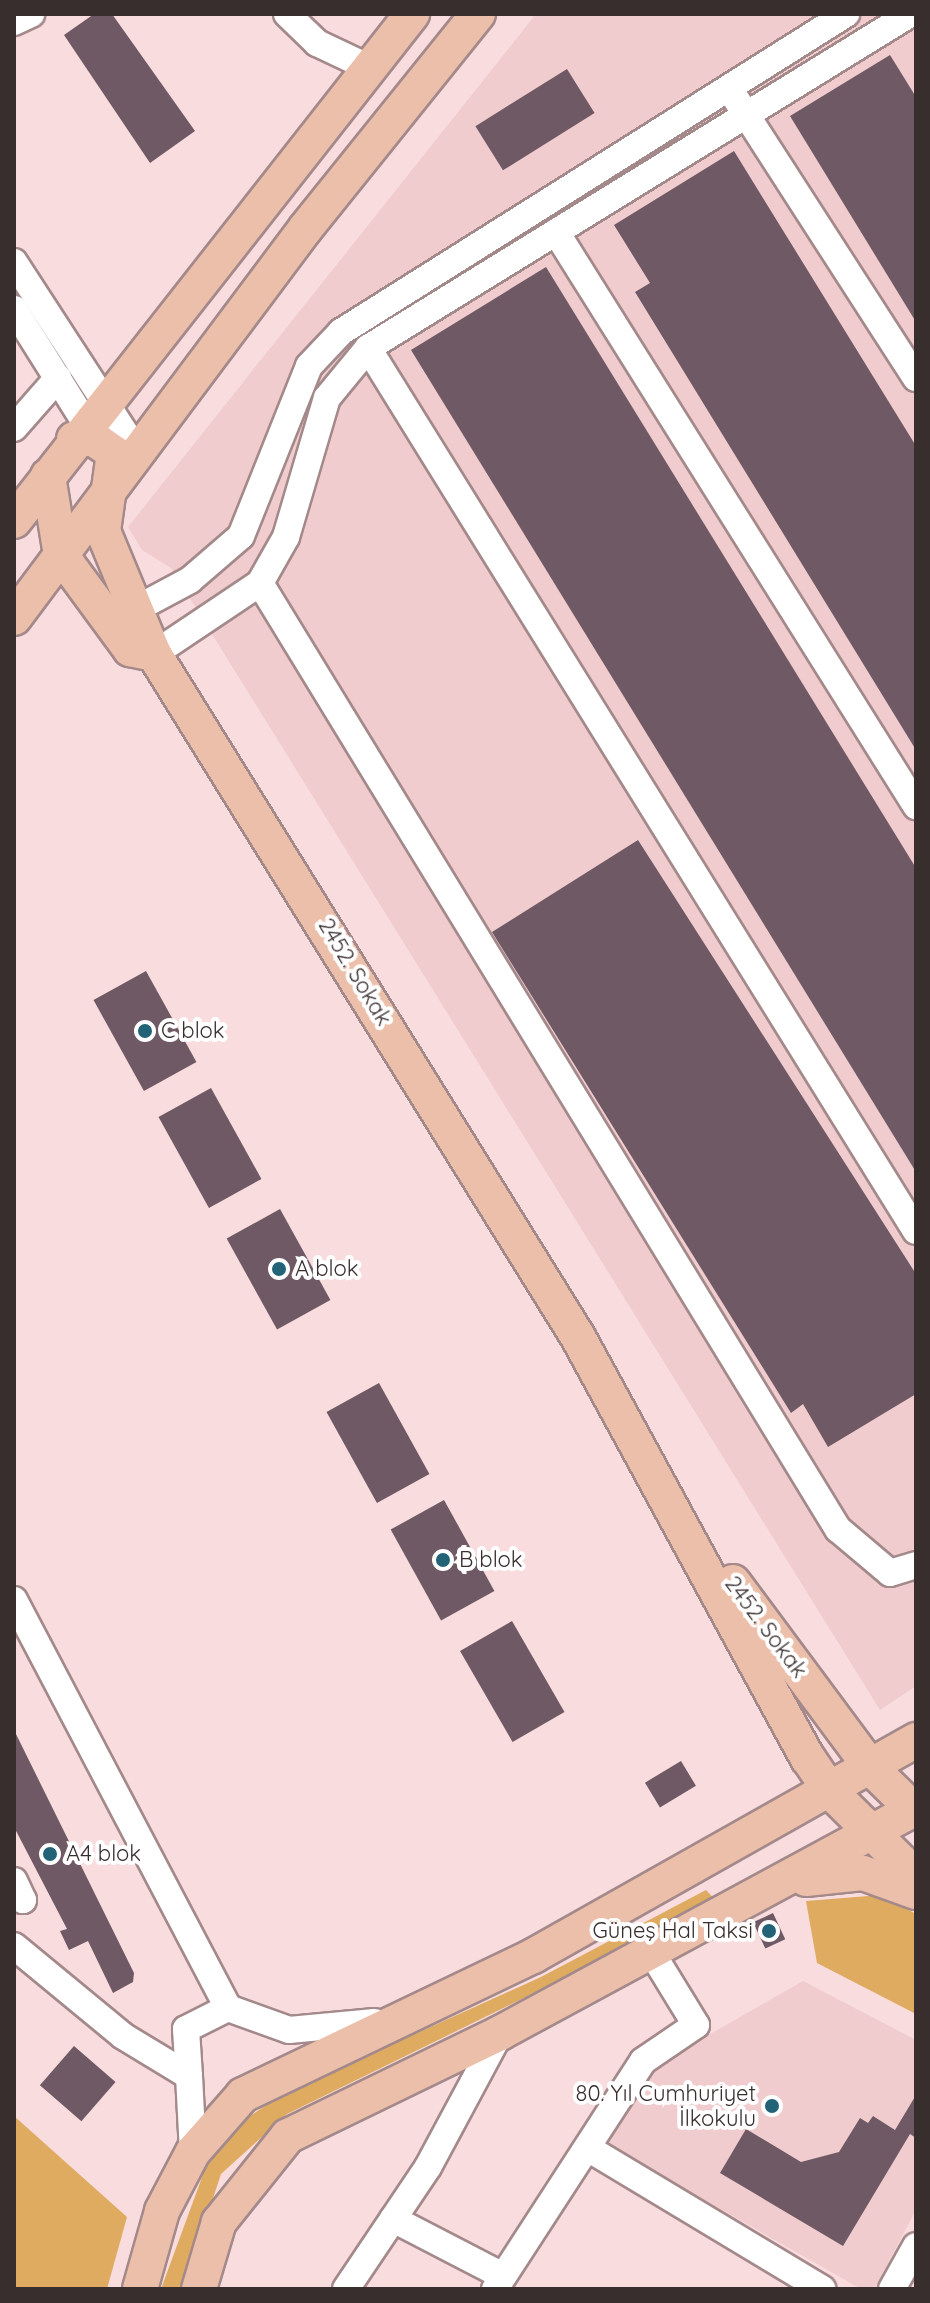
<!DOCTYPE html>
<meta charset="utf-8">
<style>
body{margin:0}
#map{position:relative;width:930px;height:2303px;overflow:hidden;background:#f9dcde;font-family:Quicksand,sans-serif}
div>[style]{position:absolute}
.built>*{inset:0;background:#f0ccce}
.green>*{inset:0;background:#deab61}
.building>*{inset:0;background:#6e5964;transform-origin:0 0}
.roads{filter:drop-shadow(2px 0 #a4898b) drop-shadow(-2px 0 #a4898b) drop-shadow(0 2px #a4898b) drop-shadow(0 -2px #a4898b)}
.minor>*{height:26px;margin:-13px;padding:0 13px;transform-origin:13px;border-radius:13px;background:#fff}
.major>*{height:34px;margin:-17px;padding:0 17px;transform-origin:17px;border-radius:17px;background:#ecbfaa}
.dots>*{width:22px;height:22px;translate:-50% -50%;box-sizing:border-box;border:4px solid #fff;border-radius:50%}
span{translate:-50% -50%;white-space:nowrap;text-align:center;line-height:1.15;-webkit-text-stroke:8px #fff;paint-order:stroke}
.street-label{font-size:22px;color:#392e2e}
.poi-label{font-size:22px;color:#392e2e}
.left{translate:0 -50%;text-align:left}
.right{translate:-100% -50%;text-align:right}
.frame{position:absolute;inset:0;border:16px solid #392e2e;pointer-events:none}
</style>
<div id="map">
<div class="built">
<i style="clip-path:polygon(536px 14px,916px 14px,916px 1686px,880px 1710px,171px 568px,142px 550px,128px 527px)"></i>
<i style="clip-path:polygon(803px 1981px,916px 2040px,916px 2210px,874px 2289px,861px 2289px,606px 2144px,651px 2068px)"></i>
</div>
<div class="green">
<i style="clip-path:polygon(706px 1890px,718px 1903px,287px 2114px,221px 2174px,183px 2289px,161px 2289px,208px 2161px,239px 2124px,280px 2095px,541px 1977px)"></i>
<i style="clip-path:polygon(881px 1895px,916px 1914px,916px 2014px,817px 1963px,806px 1901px)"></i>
<i style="clip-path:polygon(14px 2116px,127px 2217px,107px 2289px,14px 2289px)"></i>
</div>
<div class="building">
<i style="clip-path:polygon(94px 14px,112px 14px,195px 131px,150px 163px,64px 35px)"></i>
<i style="clip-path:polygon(890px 55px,916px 97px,916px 322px,790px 116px)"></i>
<i style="left:567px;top:69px;width:52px;height:108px;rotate:58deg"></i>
<i style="clip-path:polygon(734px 151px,916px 446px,916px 750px,635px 292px,650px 283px,614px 225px)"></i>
<i style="clip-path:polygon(546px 267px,916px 868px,916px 1172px,411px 350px)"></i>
<i style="clip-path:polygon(638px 840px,916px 1274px,916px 1394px,828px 1447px,803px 1404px,791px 1413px,492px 932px)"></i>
<i style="left:146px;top:971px;width:104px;height:60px;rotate:61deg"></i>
<i style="left:211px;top:1088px;width:104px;height:60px;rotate:61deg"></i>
<i style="left:280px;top:1209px;width:104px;height:61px;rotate:61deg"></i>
<i style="left:379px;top:1383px;width:104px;height:60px;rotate:61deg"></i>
<i style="left:444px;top:1500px;width:104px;height:61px;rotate:61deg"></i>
<i style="left:512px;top:1621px;width:105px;height:60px;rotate:60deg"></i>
<i style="clip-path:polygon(14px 1730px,134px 1973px,133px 1982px,113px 1993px,88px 1941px,69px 1950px,60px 1931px,67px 1929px,14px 1827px)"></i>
<i style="left:681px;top:1761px;width:29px;height:42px;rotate:59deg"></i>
<i style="left:773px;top:1913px;width:29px;height:22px;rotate:65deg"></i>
<i style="left:74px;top:2046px;width:55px;height:52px;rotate:41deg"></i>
<i style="clip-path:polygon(916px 2095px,916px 2138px,910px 2134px,843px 2246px,720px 2173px,746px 2129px,801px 2162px,839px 2152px,860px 2118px,868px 2123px,873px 2116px,895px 2130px)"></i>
</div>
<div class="roads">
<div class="minor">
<i style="left:287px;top:14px;width:42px;rotate:44deg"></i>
<i style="left:317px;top:43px;width:59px;rotate:25.3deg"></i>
<i style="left:14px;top:22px;width:19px;rotate:-25deg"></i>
<i style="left:736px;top:99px;width:332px;rotate:57.2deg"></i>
<i style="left:556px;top:232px;width:678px;rotate:57.9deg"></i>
<i style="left:14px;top:262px;width:224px;rotate:57deg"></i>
<i style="left:14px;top:309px;width:133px;rotate:57.9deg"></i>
<i style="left:368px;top:348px;width:1039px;rotate:58.18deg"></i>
<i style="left:14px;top:428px;width:67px;rotate:-48.7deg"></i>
<i style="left:260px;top:583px;width:1109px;rotate:58.58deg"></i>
<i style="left:838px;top:1529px;width:68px;rotate:40.2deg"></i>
<i style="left:890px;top:1573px;width:27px;rotate:-17deg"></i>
<i style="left:136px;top:609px;width:61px;rotate:-28.2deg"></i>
<i style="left:190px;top:580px;width:67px;rotate:-40.8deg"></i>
<i style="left:241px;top:536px;width:183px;rotate:-68.2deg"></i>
<i style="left:309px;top:366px;width:47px;rotate:-46.7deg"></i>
<i style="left:341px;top:332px;width:597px;rotate:-32.2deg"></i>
<i style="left:154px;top:654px;width:128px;rotate:-33.8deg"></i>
<i style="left:260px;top:583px;width:53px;rotate:-60.5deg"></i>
<i style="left:286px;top:537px;width:145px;rotate:-73.6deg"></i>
<i style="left:327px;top:398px;width:65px;rotate:-50.6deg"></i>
<i style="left:368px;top:348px;width:637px;rotate:-31.64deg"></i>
<i style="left:14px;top:1600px;width:461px;rotate:62.3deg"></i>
<i style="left:228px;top:2008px;width:65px;rotate:19.8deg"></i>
<i style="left:289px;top:2030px;width:86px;rotate:-5.3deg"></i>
<i style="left:14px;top:1881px;width:21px;rotate:65deg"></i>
<i style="left:23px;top:1900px;width:12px;rotate:-138deg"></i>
<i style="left:14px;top:1946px;width:141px;rotate:39.5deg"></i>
<i style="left:123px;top:2036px;width:77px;rotate:31.2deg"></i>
<i style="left:189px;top:2076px;width:76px;rotate:87deg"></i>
<i style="left:189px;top:2076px;width:47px;rotate:-93.7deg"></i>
<i style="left:186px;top:2029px;width:47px;rotate:-26.6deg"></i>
<i style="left:591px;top:2150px;width:270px;rotate:31deg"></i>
<i style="left:393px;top:2219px;width:124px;rotate:27.4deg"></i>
<i style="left:346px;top:2289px;width:147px;rotate:-56.1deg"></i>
<i style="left:428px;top:2167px;width:152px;rotate:-61.8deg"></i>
<i style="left:495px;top:2289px;width:272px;rotate:-57deg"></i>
<i style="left:643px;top:2061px;width:64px;rotate:-34.2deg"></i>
<i style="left:696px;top:2025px;width:88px;rotate:-121.5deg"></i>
<i style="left:892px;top:2289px;width:49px;rotate:-60.8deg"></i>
</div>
<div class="major">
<i style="left:74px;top:439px;width:20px"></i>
<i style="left:94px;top:439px;width:24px;rotate:35deg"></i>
<i style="left:114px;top:453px;width:79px;rotate:98deg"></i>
<i style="left:103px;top:531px;width:133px;rotate:67.5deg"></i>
<i style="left:154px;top:654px;width:804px;rotate:58.17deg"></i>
<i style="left:578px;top:1337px;width:480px;rotate:61.4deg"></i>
<i style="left:808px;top:1758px;width:40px;rotate:56deg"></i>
<i style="left:830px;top:1791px;width:121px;rotate:44.7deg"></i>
<i style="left:48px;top:476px;width:80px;rotate:80.7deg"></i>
<i style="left:61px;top:555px;width:117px;rotate:53.7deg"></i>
<i style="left:130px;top:649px;width:25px;rotate:12deg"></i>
<i style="left:14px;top:521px;width:645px;rotate:-51.87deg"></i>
<i style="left:14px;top:618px;width:486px;rotate:-53.2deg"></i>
<i style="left:305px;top:229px;width:276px;rotate:-51.2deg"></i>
<i style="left:733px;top:1582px;width:232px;rotate:53.4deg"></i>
<i style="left:871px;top:1768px;width:63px;rotate:44.4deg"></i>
<i style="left:806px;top:1879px;width:57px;rotate:-6deg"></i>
<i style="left:863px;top:1873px;width:56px;rotate:19.7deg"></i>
<i style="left:140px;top:2289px;width:81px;rotate:-74.2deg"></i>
<i style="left:162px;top:2211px;width:67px;rotate:-62.3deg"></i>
<i style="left:193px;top:2152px;width:76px;rotate:-48.7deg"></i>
<i style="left:243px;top:2095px;width:322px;rotate:-25.6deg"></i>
<i style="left:533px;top:1956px;width:440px;rotate:-29.4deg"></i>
<i style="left:199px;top:2289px;width:70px;rotate:-73.4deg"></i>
<i style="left:219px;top:2222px;width:110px;rotate:-51.3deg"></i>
<i style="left:288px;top:2136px;width:236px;rotate:-25.9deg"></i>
<i style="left:500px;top:2033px;width:473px;rotate:-28.4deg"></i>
</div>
</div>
<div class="dots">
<i style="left:145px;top:1031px;background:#226377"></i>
<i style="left:279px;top:1269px;background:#226377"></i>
<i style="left:443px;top:1560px;background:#226377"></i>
<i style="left:50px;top:1854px;background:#226377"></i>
<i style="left:769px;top:1931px;background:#226377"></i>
<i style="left:772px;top:2106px;background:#226377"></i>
</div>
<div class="street-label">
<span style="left:355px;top:972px;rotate:59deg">2452. Sokak</span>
<span style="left:766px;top:1627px;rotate:53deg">2452. Sokak</span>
</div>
<div class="poi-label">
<span class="left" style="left:161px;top:1031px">C blok</span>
<span class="left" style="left:295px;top:1269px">A blok</span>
<span class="left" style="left:459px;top:1560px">B blok</span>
<span class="left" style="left:66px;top:1854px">A4 blok</span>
<span class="right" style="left:753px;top:1931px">Güneş Hal Taksi</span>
<span class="right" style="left:756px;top:2106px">80. Yıl Cumhuriyet<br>İlkokulu</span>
</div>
<div class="frame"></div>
</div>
